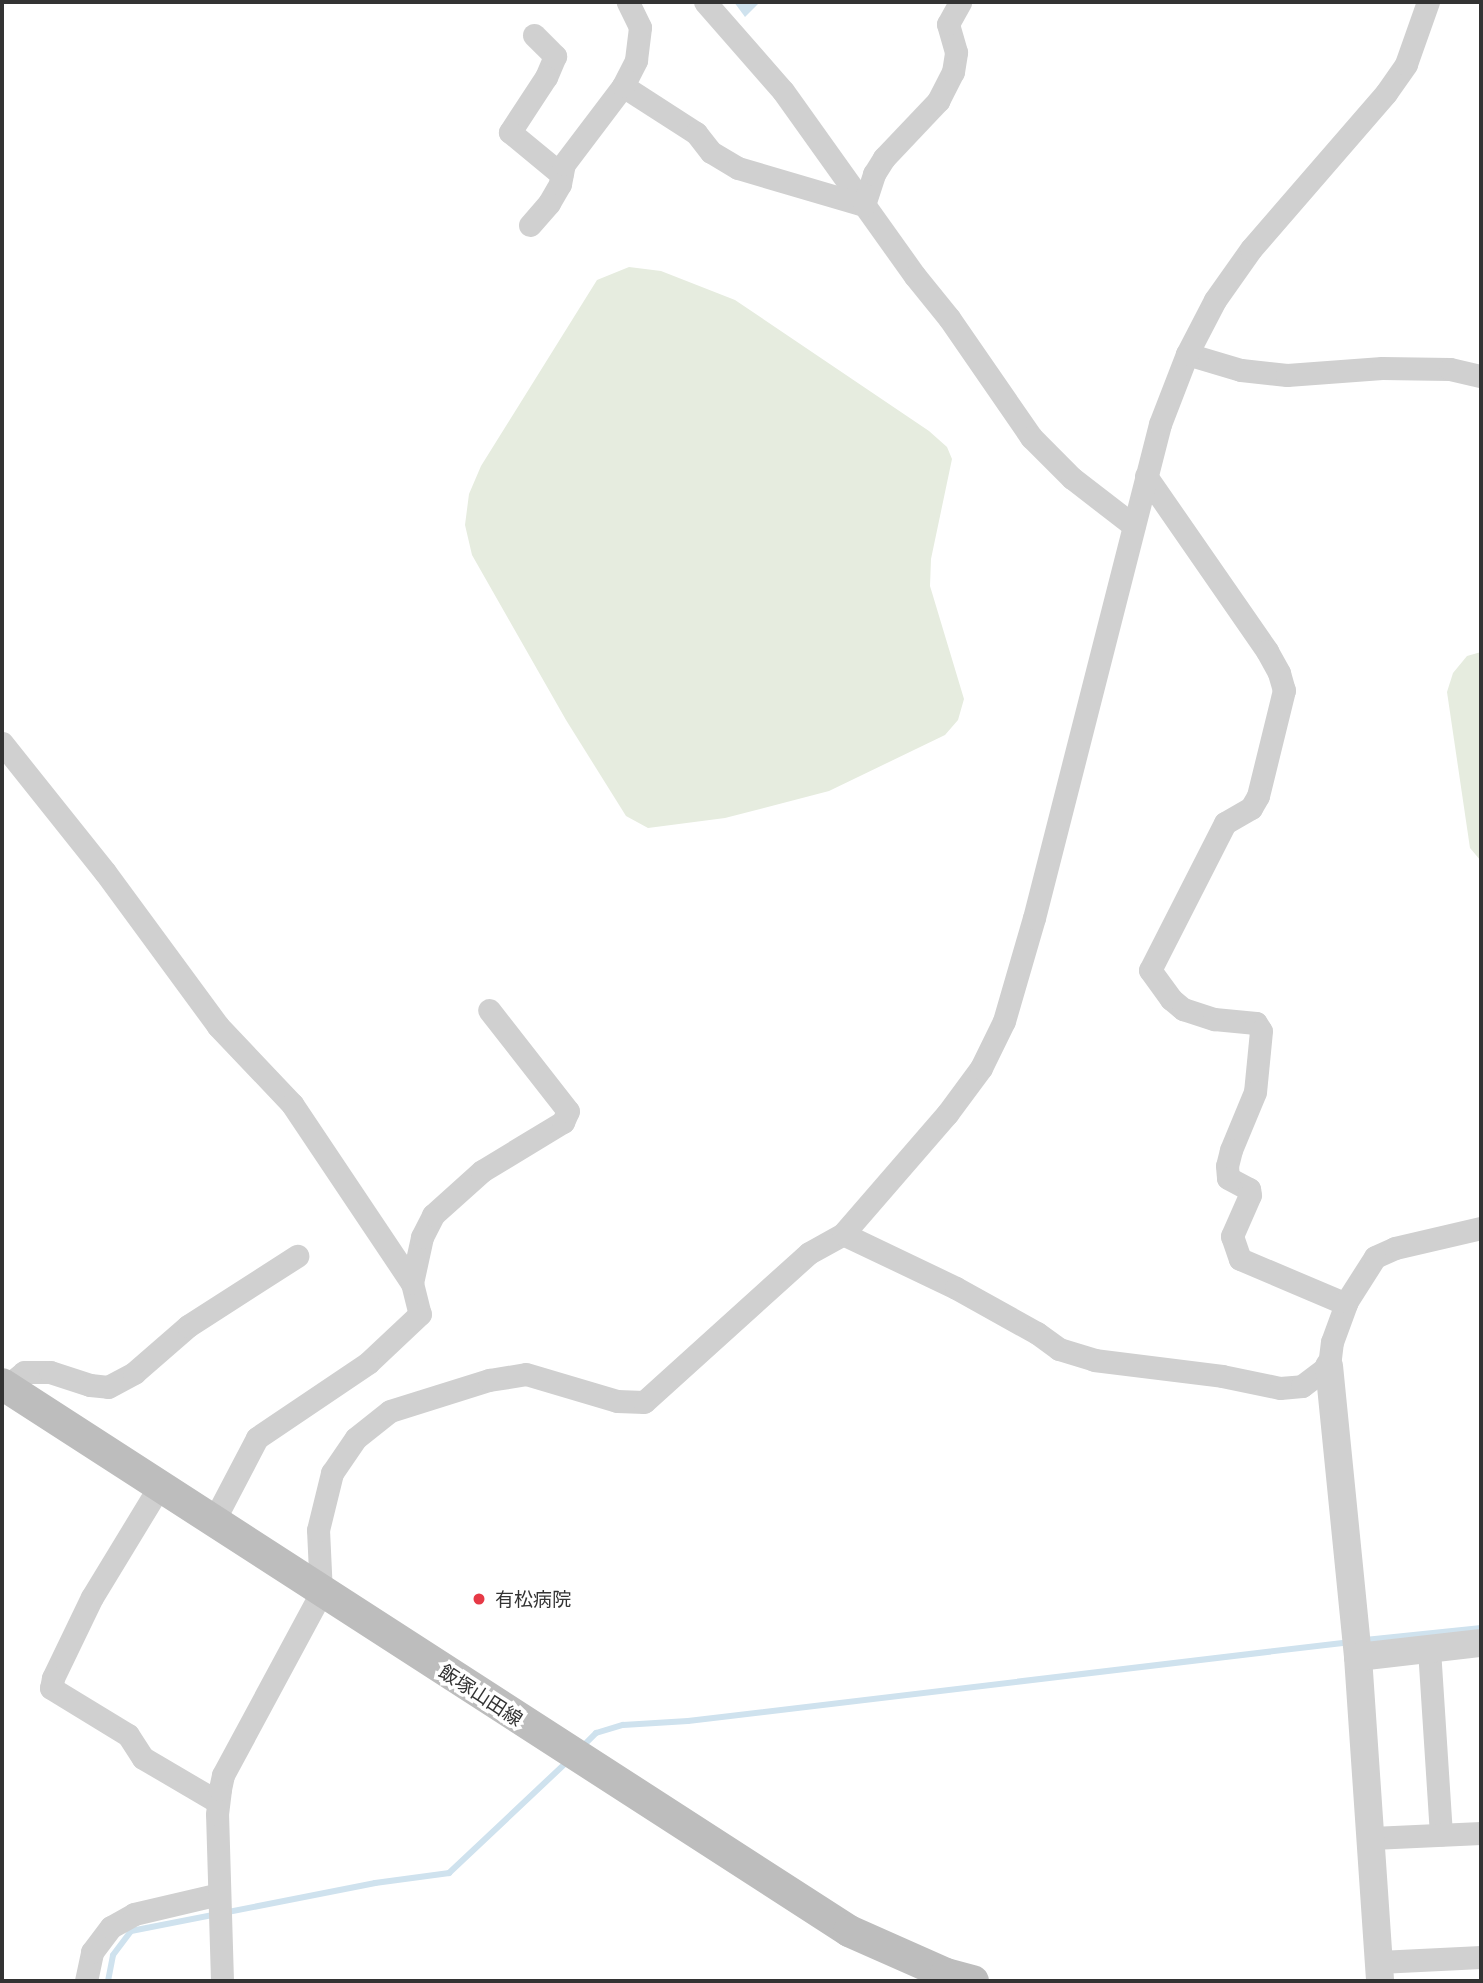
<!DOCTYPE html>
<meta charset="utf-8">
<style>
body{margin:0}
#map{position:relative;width:1483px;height:1983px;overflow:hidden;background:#fff;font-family:"Exo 2","Noto Sans JP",sans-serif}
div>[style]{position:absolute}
.green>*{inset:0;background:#e6ecdf}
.water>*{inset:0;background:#cfe2ee}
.stream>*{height:6px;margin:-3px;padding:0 3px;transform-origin:3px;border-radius:3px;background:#cfe2ee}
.minor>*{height:23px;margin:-11.5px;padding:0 11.5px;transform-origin:11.5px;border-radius:11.5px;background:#d0d0d0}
.tertiary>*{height:28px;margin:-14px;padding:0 14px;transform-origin:14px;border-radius:14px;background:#d0d0d0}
.secondary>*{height:32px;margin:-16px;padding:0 16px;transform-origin:16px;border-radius:16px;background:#bdbdbd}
.dots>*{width:19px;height:19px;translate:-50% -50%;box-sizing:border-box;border:4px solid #fff;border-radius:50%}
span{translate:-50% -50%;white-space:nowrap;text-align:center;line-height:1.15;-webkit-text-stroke:7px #fff;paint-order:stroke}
.poi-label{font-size:19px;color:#333}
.left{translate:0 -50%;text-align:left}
.street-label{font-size:19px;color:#333}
.frame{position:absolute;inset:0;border:4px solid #333;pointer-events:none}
</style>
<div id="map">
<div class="green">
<i style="clip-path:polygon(629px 267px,661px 271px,735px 300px,929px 431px,947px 447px,952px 459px,931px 559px,930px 586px,964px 699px,958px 720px,945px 735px,829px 791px,725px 818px,648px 828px,626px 816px,566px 720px,472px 555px,465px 525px,469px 494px,481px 466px,597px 280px)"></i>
<i style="clip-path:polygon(1481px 652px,1481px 861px,1470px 848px,1447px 692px,1453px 673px,1467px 656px)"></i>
</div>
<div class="water">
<i style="clip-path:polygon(734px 2px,760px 2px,745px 17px)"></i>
</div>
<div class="stream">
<i style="left:1365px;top:1640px;width:117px;rotate:-5.9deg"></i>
<i style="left:582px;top:1747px;width:20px;rotate:-45deg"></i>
<i style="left:596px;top:1733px;width:28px;rotate:-17deg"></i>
<i style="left:623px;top:1725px;width:65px;rotate:-3.5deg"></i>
<i style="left:688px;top:1721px;width:668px;rotate:-6.8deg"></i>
<i style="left:108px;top:1981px;width:26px;rotate:-79deg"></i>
<i style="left:113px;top:1955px;width:30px;rotate:-53deg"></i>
<i style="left:131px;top:1931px;width:249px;rotate:-11.1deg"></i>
<i style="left:375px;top:1883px;width:75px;rotate:-7.7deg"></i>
<i style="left:449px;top:1873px;width:165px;rotate:-43.3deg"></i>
</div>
<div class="minor">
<i style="left:705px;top:2px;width:118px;rotate:48.8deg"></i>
<i style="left:783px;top:91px;width:227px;rotate:54.5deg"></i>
<i style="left:915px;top:276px;width:54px;rotate:51deg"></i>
<i style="left:949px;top:318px;width:145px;rotate:55.4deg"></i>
<i style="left:1031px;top:437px;width:58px;rotate:45deg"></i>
<i style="left:1072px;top:478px;width:78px;rotate:37.7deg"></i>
<i style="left:534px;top:35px;width:30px;rotate:45deg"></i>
<i style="left:555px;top:56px;width:23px;rotate:113deg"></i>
<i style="left:546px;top:77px;width:66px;rotate:123.2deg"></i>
<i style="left:510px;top:132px;width:67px;rotate:39.6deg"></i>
<i style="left:623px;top:86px;width:87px;rotate:32.8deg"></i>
<i style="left:696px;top:133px;width:24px;rotate:52deg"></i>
<i style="left:711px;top:152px;width:31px;rotate:31deg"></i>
<i style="left:738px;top:168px;width:131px;rotate:16.4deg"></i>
<i style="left:864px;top:205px;width:33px;rotate:-72deg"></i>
<i style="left:874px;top:174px;width:19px;rotate:-58deg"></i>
<i style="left:884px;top:158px;width:79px;rotate:-46.5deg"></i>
<i style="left:938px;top:101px;width:33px;rotate:-63deg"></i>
<i style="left:953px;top:72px;width:20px;rotate:-81deg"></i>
<i style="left:956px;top:52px;width:29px;rotate:-106deg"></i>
<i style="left:948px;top:24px;width:25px;rotate:-61deg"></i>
<i style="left:530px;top:225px;width:29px;rotate:-49deg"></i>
<i style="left:549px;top:203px;width:22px;rotate:-60deg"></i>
<i style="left:560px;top:184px;width:20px;rotate:-79deg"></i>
<i style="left:564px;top:164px;width:98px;rotate:-52.9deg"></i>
<i style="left:623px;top:86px;width:29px;rotate:-63deg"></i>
<i style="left:636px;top:60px;width:33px;rotate:-83deg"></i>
<i style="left:640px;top:27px;width:28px;rotate:-116deg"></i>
<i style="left:1187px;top:354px;width:56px;rotate:16.5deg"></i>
<i style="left:1241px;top:370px;width:46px;rotate:6.2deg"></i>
<i style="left:1287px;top:375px;width:95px;rotate:-4.2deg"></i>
<i style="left:1382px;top:368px;width:68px;rotate:0.8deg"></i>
<i style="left:1450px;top:369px;width:32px;rotate:13deg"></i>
<i style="left:1146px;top:476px;width:213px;rotate:55.3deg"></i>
<i style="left:1267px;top:651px;width:25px;rotate:61deg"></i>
<i style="left:1279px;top:673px;width:18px;rotate:74deg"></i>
<i style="left:1284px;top:690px;width:109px;rotate:103.8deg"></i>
<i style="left:1258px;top:796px;width:14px;rotate:120deg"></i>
<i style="left:1251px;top:808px;width:30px;rotate:150deg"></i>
<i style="left:1225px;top:823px;width:165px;rotate:117deg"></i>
<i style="left:1150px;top:970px;width:36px;rotate:54deg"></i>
<i style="left:1171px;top:999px;width:16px;rotate:40deg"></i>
<i style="left:1183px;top:1009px;width:33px;rotate:18deg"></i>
<i style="left:1214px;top:1019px;width:42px;rotate:5.4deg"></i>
<i style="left:1256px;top:1023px;width:9px;rotate:58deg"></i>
<i style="left:1261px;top:1031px;width:61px;rotate:95.6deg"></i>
<i style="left:1255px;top:1092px;width:63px;rotate:112.5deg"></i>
<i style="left:1231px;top:1150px;width:16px;rotate:104deg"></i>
<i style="left:1227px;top:1166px;width:12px;rotate:85deg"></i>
<i style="left:1228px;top:1178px;width:24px;rotate:28deg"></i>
<i style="left:1249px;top:1189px;width:6px;rotate:81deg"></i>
<i style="left:1250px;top:1195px;width:45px;rotate:113.7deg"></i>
<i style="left:1232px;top:1236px;width:24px;rotate:71deg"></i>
<i style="left:1240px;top:1259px;width:115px;rotate:23deg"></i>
<i style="left:2px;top:743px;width:165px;rotate:51.4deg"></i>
<i style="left:105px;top:872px;width:191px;rotate:53.7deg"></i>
<i style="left:218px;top:1026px;width:108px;rotate:46.5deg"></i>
<i style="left:292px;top:1104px;width:216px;rotate:56.2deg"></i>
<i style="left:412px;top:1283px;width:32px;rotate:76deg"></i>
<i style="left:420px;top:1314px;width:71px;rotate:136.7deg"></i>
<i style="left:368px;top:1363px;width:134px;rotate:146deg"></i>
<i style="left:257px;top:1438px;width:95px;rotate:117.6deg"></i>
<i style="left:843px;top:1234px;width:125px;rotate:25.5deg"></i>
<i style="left:956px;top:1288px;width:93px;rotate:29.1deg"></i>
<i style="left:1037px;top:1333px;width:27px;rotate:36deg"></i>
<i style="left:1059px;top:1349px;width:37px;rotate:17deg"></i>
<i style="left:1094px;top:1360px;width:129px;rotate:7.1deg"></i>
<i style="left:1222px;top:1376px;width:59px;rotate:11.7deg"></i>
<i style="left:1280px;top:1388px;width:22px;rotate:-5deg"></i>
<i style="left:1302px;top:1386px;width:34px;rotate:-37deg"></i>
<i style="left:1329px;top:1366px;width:24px;rotate:-83deg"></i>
<i style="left:1332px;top:1342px;width:44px;rotate:-69.9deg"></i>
<i style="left:1347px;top:1301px;width:52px;rotate:-57.5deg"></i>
<i style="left:1375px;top:1257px;width:22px;rotate:-24deg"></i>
<i style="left:1395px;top:1248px;width:88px;rotate:-13.1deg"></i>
<i style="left:412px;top:1283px;width:47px;rotate:-77.7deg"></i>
<i style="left:422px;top:1237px;width:25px;rotate:-63deg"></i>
<i style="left:433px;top:1215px;width:66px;rotate:-41.9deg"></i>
<i style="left:482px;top:1171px;width:95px;rotate:-31.2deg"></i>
<i style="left:563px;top:1122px;width:12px;rotate:-66deg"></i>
<i style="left:568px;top:1111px;width:128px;rotate:-128deg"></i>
<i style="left:2px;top:1390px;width:28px;rotate:-39deg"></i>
<i style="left:24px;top:1372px;width:26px"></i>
<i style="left:50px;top:1372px;width:42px;rotate:18deg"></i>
<i style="left:90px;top:1385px;width:18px;rotate:6deg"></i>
<i style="left:108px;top:1387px;width:30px;rotate:-28deg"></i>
<i style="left:134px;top:1373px;width:72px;rotate:-41deg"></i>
<i style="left:188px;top:1326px;width:130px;rotate:-32.7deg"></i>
<i style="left:159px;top:1487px;width:129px;rotate:121.3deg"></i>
<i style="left:92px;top:1597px;width:90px;rotate:115.7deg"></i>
<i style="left:53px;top:1678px;width:10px;rotate:101deg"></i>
<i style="left:51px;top:1688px;width:90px;rotate:31.4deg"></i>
<i style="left:128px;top:1735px;width:27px;rotate:57deg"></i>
<i style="left:143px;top:1758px;width:87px;rotate:30.4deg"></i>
<i style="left:1429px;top:1649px;width:186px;rotate:86.3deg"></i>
<i style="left:1372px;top:1838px;width:109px;rotate:-2.6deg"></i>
<i style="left:1379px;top:1962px;width:102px;rotate:-2.8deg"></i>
<i style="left:86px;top:1981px;width:30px;rotate:-78deg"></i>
<i style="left:92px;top:1952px;width:31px;rotate:-53deg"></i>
<i style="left:111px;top:1927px;width:26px;rotate:-29deg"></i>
<i style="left:134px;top:1914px;width:87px;rotate:-13.2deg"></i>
<i style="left:222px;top:1981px;width:167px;rotate:-91.7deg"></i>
<i style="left:217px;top:1814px;width:25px;rotate:-83deg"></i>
<i style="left:220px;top:1789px;width:14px;rotate:-78deg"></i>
<i style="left:223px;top:1775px;width:207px;rotate:-61.7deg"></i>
<i style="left:321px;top:1593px;width:63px;rotate:-92.7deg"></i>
<i style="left:318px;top:1530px;width:59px;rotate:-76.2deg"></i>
<i style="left:332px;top:1473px;width:42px;rotate:-55.6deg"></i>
<i style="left:356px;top:1438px;width:43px;rotate:-38.5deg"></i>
<i style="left:390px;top:1411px;width:104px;rotate:-17.4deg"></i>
<i style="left:489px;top:1380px;width:37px;rotate:-9deg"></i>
<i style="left:526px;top:1374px;width:95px;rotate:16.5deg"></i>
<i style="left:617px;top:1401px;width:27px;rotate:2deg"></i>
<i style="left:644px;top:1402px;width:222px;rotate:-42.1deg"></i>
<i style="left:809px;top:1253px;width:39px;rotate:-29deg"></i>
<i style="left:843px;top:1234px;width:159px;rotate:-49.1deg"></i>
<i style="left:947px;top:1114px;width:57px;rotate:-53.5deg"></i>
<i style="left:981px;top:1068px;width:52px;rotate:-63.9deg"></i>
<i style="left:1004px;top:1021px;width:107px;rotate:-73.8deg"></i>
<i style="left:1034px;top:918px;width:510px;rotate:-75.69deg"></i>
<i style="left:1160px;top:424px;width:75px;rotate:-68.9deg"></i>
<i style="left:1187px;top:354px;width:61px;rotate:-62.6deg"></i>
<i style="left:1215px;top:300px;width:62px;rotate:-54.8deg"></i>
<i style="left:1251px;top:249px;width:206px;rotate:-49.1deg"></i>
<i style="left:1386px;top:93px;width:35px;rotate:-55deg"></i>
<i style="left:1406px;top:64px;width:66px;rotate:-70.5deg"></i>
</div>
<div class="tertiary">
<i style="left:1329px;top:1366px;width:292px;rotate:84.3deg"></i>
<i style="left:1358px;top:1657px;width:325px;rotate:86.1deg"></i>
<i style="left:1358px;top:1657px;width:124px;rotate:-6.5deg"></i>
</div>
<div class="secondary">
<i style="left:2px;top:1384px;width:1008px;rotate:32.85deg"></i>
<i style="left:849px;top:1931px;width:106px;rotate:23.9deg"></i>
<i style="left:946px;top:1974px;width:28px;rotate:15deg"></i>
</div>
<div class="dots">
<i style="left:479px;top:1599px;background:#e63946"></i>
</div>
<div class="poi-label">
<span class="left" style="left:495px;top:1599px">有松病院</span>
</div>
<div class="street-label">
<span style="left:481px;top:1695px;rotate:33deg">飯塚山田線</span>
</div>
<div class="frame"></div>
</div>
